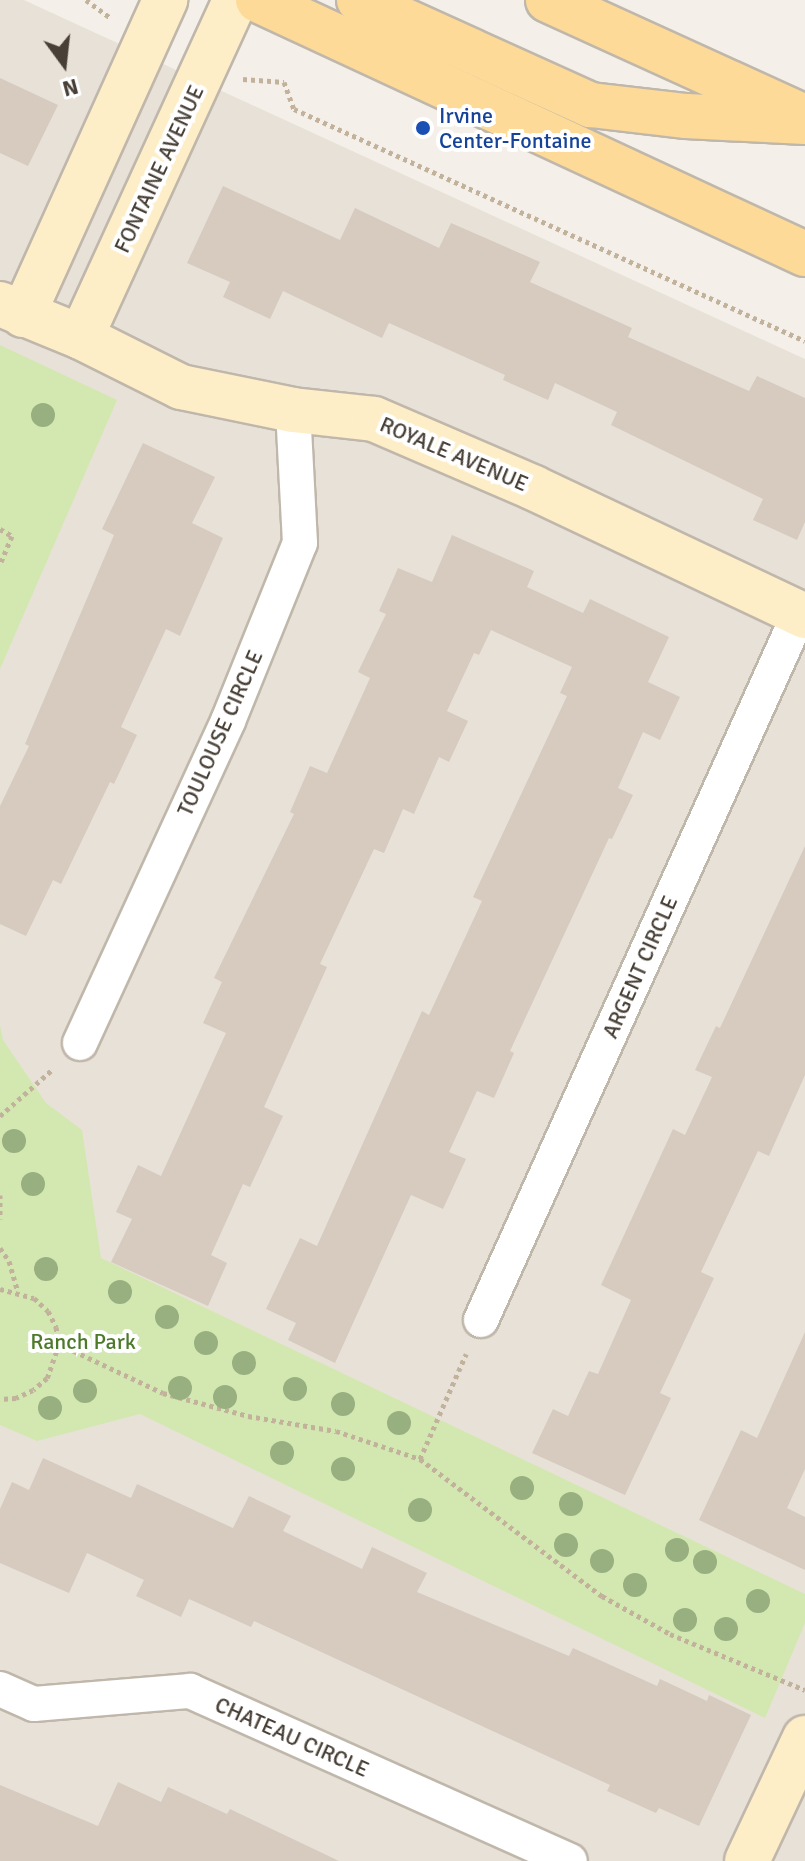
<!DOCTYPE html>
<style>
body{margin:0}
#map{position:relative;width:805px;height:1861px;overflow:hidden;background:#f4f0e9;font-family:Signika,sans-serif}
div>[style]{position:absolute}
.residential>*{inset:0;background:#e8e1d7}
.green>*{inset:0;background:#d3e8b1}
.building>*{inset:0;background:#d6cbbe}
.path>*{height:5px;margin-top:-2.5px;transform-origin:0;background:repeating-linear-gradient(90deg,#c2b29c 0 4px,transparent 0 8px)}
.roads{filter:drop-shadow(2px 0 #c0b7ab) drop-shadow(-2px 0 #c0b7ab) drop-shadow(0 2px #c0b7ab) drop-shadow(0 -2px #c0b7ab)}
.street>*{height:34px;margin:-17px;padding:0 17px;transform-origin:17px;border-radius:17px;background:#fff}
.secondary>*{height:44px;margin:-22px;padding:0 22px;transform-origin:22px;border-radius:22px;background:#feeec8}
.primary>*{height:44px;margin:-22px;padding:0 22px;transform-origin:22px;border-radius:22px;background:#feda98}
.trees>*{width:24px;height:24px;margin:-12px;border-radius:50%;background:#98af80}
.dots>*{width:22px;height:22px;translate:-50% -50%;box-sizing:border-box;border:4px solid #fff;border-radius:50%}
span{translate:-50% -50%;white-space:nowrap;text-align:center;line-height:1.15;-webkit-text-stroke:8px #fff;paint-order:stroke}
.transit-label{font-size:22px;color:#164399}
.left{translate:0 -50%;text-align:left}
.street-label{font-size:22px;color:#484037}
.park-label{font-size:22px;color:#4d7a2a}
.north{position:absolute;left:24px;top:24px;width:80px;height:80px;-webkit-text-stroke:6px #fff;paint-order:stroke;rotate:165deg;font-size:22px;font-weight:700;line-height:32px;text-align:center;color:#484037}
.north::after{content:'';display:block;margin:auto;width:28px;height:36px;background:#484037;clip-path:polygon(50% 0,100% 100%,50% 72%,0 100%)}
</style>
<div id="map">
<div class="residential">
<i style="clip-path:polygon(0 0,24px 0,805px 359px,805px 1861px,0 1861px)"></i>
</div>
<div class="green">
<i style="clip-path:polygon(0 345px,117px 400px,0 669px)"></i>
<i style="clip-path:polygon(0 1025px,3px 1040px,46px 1103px,82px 1130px,101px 1258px,805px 1594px,805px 1623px,765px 1718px,140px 1414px,37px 1441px,0 1425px)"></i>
</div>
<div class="building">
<i style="clip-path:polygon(0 78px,58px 105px,28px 166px,0 153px)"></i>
<i style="clip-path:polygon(223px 186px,340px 240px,355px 208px,439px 248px,451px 223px,540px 262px,530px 282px,632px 328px,628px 337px,749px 391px,757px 376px,805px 398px,805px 522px,797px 540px,753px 520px,763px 499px,611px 425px,617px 412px,555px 383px,548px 400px,503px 380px,505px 375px,389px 323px,382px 338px,283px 291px,270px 319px,223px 297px,230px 282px,187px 263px)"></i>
<i style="clip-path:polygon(143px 443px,215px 477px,192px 523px,223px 538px,180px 636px,166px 629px,121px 727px,137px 735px,114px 784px,110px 782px,61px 884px,53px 880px,26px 936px,0 924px,0 806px,29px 746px,25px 744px,114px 535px,102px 529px)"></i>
<i style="clip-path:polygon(452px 535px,534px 571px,527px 587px,583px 613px,590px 599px,669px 637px,648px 682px,680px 697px,660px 740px,643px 732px,618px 788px,633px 795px,612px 839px,609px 838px,510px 1051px,514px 1053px,494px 1098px,477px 1091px,449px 1152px,466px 1159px,443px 1209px,411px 1195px,335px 1363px,288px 1340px,296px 1323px,266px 1309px,300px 1238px,317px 1246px,422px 1011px,429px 1015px,482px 901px,473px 897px,567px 696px,560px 693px,572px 667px,491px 630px,479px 655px,474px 653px,447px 711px,468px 721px,449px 762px,439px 757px,414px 814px,403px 809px,384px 853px,374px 849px,320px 964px,327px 967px,264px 1107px,283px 1116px,250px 1187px,243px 1184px,211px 1255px,227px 1263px,208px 1306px,111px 1262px,132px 1219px,116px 1212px,138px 1165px,161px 1176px,226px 1033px,203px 1023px,222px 982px,214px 978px,294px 814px,290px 812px,310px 766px,327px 773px,370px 678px,358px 672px,386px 614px,379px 611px,398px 568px,432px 582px)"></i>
<i style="clip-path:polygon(805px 846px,805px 1075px,769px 1156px,758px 1151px,701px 1272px,714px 1278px,660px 1393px,671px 1398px,625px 1495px,532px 1453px,553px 1409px,568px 1416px,589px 1371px,598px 1374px,631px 1300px,601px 1285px,673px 1129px,685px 1135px,712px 1077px,695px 1070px,716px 1026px,720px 1028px)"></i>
<i style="clip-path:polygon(805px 1332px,805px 1469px,787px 1508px,805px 1517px,805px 1570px,699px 1520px,741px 1430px,757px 1438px)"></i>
<i style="clip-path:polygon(43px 1458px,131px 1498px,137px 1484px,233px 1528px,249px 1496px,291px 1516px,283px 1531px,362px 1569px,372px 1547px,427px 1573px,417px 1592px,569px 1656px,573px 1648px,657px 1686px,660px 1679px,707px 1701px,709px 1695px,751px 1715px,699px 1826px,659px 1808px,656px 1813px,607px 1791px,610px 1785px,254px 1621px,251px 1627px,189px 1599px,181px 1617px,136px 1596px,144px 1580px,87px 1553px,69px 1593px,0 1563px,0 1509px,12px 1482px,29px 1490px)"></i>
<i style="clip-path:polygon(118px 1782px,161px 1802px,168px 1787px,227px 1814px,230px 1809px,339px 1861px,0 1861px,0 1785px,98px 1826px)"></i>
</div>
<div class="path">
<i style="left:86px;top:0;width:31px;rotate:36deg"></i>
<i style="left:243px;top:79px;width:41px;rotate:4.2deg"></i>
<i style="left:284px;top:82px;width:29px;rotate:70deg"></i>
<i style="left:294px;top:109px;width:561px;rotate:24.42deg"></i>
<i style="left:0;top:529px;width:14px;rotate:30deg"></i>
<i style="left:12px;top:536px;width:30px;rotate:113deg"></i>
<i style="left:0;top:1116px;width:71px;rotate:-41.6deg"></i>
<i style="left:0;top:1195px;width:24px;rotate:90deg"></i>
<i style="left:0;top:1248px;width:16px;rotate:55deg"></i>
<i style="left:9px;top:1261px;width:32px;rotate:74deg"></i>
<i style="left:0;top:1289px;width:35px;rotate:15deg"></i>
<i style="left:34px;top:1298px;width:19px;rotate:43deg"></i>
<i style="left:48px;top:1311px;width:18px;rotate:63deg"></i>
<i style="left:56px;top:1327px;width:17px;rotate:80deg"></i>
<i style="left:59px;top:1344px;width:36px;rotate:109deg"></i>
<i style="left:47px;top:1378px;width:18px;rotate:139deg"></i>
<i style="left:33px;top:1390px;width:19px;rotate:155deg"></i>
<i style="left:16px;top:1398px;width:16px;rotate:176deg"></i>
<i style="left:59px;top:1344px;width:115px;rotate:25.2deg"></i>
<i style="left:163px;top:1393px;width:88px;rotate:15.1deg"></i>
<i style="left:248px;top:1416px;width:89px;rotate:9.7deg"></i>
<i style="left:336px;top:1431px;width:89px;rotate:18.4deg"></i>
<i style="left:420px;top:1459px;width:228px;rotate:37deg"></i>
<i style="left:602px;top:1596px;width:78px;rotate:29.2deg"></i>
<i style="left:670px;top:1634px;width:146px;rotate:22.5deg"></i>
<i style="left:420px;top:1459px;width:115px;rotate:-66.3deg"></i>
</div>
<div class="roads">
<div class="street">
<i style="left:80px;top:1043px;width:354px;rotate:-65.3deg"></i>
<i style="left:228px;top:721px;width:192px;rotate:-68deg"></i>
<i style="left:300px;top:543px;width:133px;rotate:-93deg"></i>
<i style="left:481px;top:1320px;width:774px;rotate:-65.75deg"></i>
<i style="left:0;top:1689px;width:37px;rotate:24deg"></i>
<i style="left:34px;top:1704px;width:157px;rotate:-4.8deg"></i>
<i style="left:190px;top:1691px;width:416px;rotate:24.1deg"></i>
</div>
<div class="secondary">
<i style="left:0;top:304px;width:87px;rotate:22.2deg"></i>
<i style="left:81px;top:337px;width:112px;rotate:26.6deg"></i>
<i style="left:181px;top:387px;width:114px;rotate:11.6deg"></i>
<i style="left:293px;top:410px;width:81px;rotate:6.3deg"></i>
<i style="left:374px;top:419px;width:174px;rotate:23.3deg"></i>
<i style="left:534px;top:488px;width:300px;rotate:25.3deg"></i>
<i style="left:23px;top:315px;width:346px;rotate:-65.7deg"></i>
<i style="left:81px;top:337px;width:371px;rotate:-65.4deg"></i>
<i style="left:747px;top:1861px;width:136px;rotate:-64.8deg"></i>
</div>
<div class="primary">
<i style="left:258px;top:0;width:603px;rotate:24.91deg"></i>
<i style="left:359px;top:0;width:255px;rotate:24.4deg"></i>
<i style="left:591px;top:105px;width:96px;rotate:6.6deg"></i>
<i style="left:686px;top:116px;width:119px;rotate:2.9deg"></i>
<i style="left:548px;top:0;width:273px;rotate:24.5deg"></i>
</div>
</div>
<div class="trees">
<i style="left:43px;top:415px"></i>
<i style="left:14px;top:1141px"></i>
<i style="left:33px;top:1184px"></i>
<i style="left:46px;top:1269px"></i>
<i style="left:120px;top:1292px"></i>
<i style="left:167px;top:1317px"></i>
<i style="left:206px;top:1343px"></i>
<i style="left:244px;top:1363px"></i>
<i style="left:180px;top:1388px"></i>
<i style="left:295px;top:1389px"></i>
<i style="left:85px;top:1391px"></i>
<i style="left:225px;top:1397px"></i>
<i style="left:343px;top:1404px"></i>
<i style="left:50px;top:1408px"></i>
<i style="left:399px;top:1423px"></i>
<i style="left:282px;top:1453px"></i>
<i style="left:343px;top:1469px"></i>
<i style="left:522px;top:1488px"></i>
<i style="left:571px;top:1504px"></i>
<i style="left:420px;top:1510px"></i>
<i style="left:566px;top:1545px"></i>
<i style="left:677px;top:1550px"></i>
<i style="left:602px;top:1561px"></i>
<i style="left:705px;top:1562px"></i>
<i style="left:635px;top:1585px"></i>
<i style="left:758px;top:1601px"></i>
<i style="left:685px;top:1620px"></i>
<i style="left:726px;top:1629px"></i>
</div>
<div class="dots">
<i style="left:423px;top:128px;background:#1a4fb4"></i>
</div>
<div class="transit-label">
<span class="left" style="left:439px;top:128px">Irvine<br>Center-Fontaine</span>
</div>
<div class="street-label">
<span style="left:159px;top:169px;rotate:-65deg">FONTAINE AVENUE</span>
<span style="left:454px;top:454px;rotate:23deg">ROYALE AVENUE</span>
<span style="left:220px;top:733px;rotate:-66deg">TOULOUSE CIRCLE</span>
<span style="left:640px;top:967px;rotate:-66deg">ARGENT CIRCLE</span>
<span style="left:292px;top:1737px;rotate:24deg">CHATEAU CIRCLE</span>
</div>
<div class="park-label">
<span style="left:83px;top:1342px">Ranch Park</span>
</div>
<div class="north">N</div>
</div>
